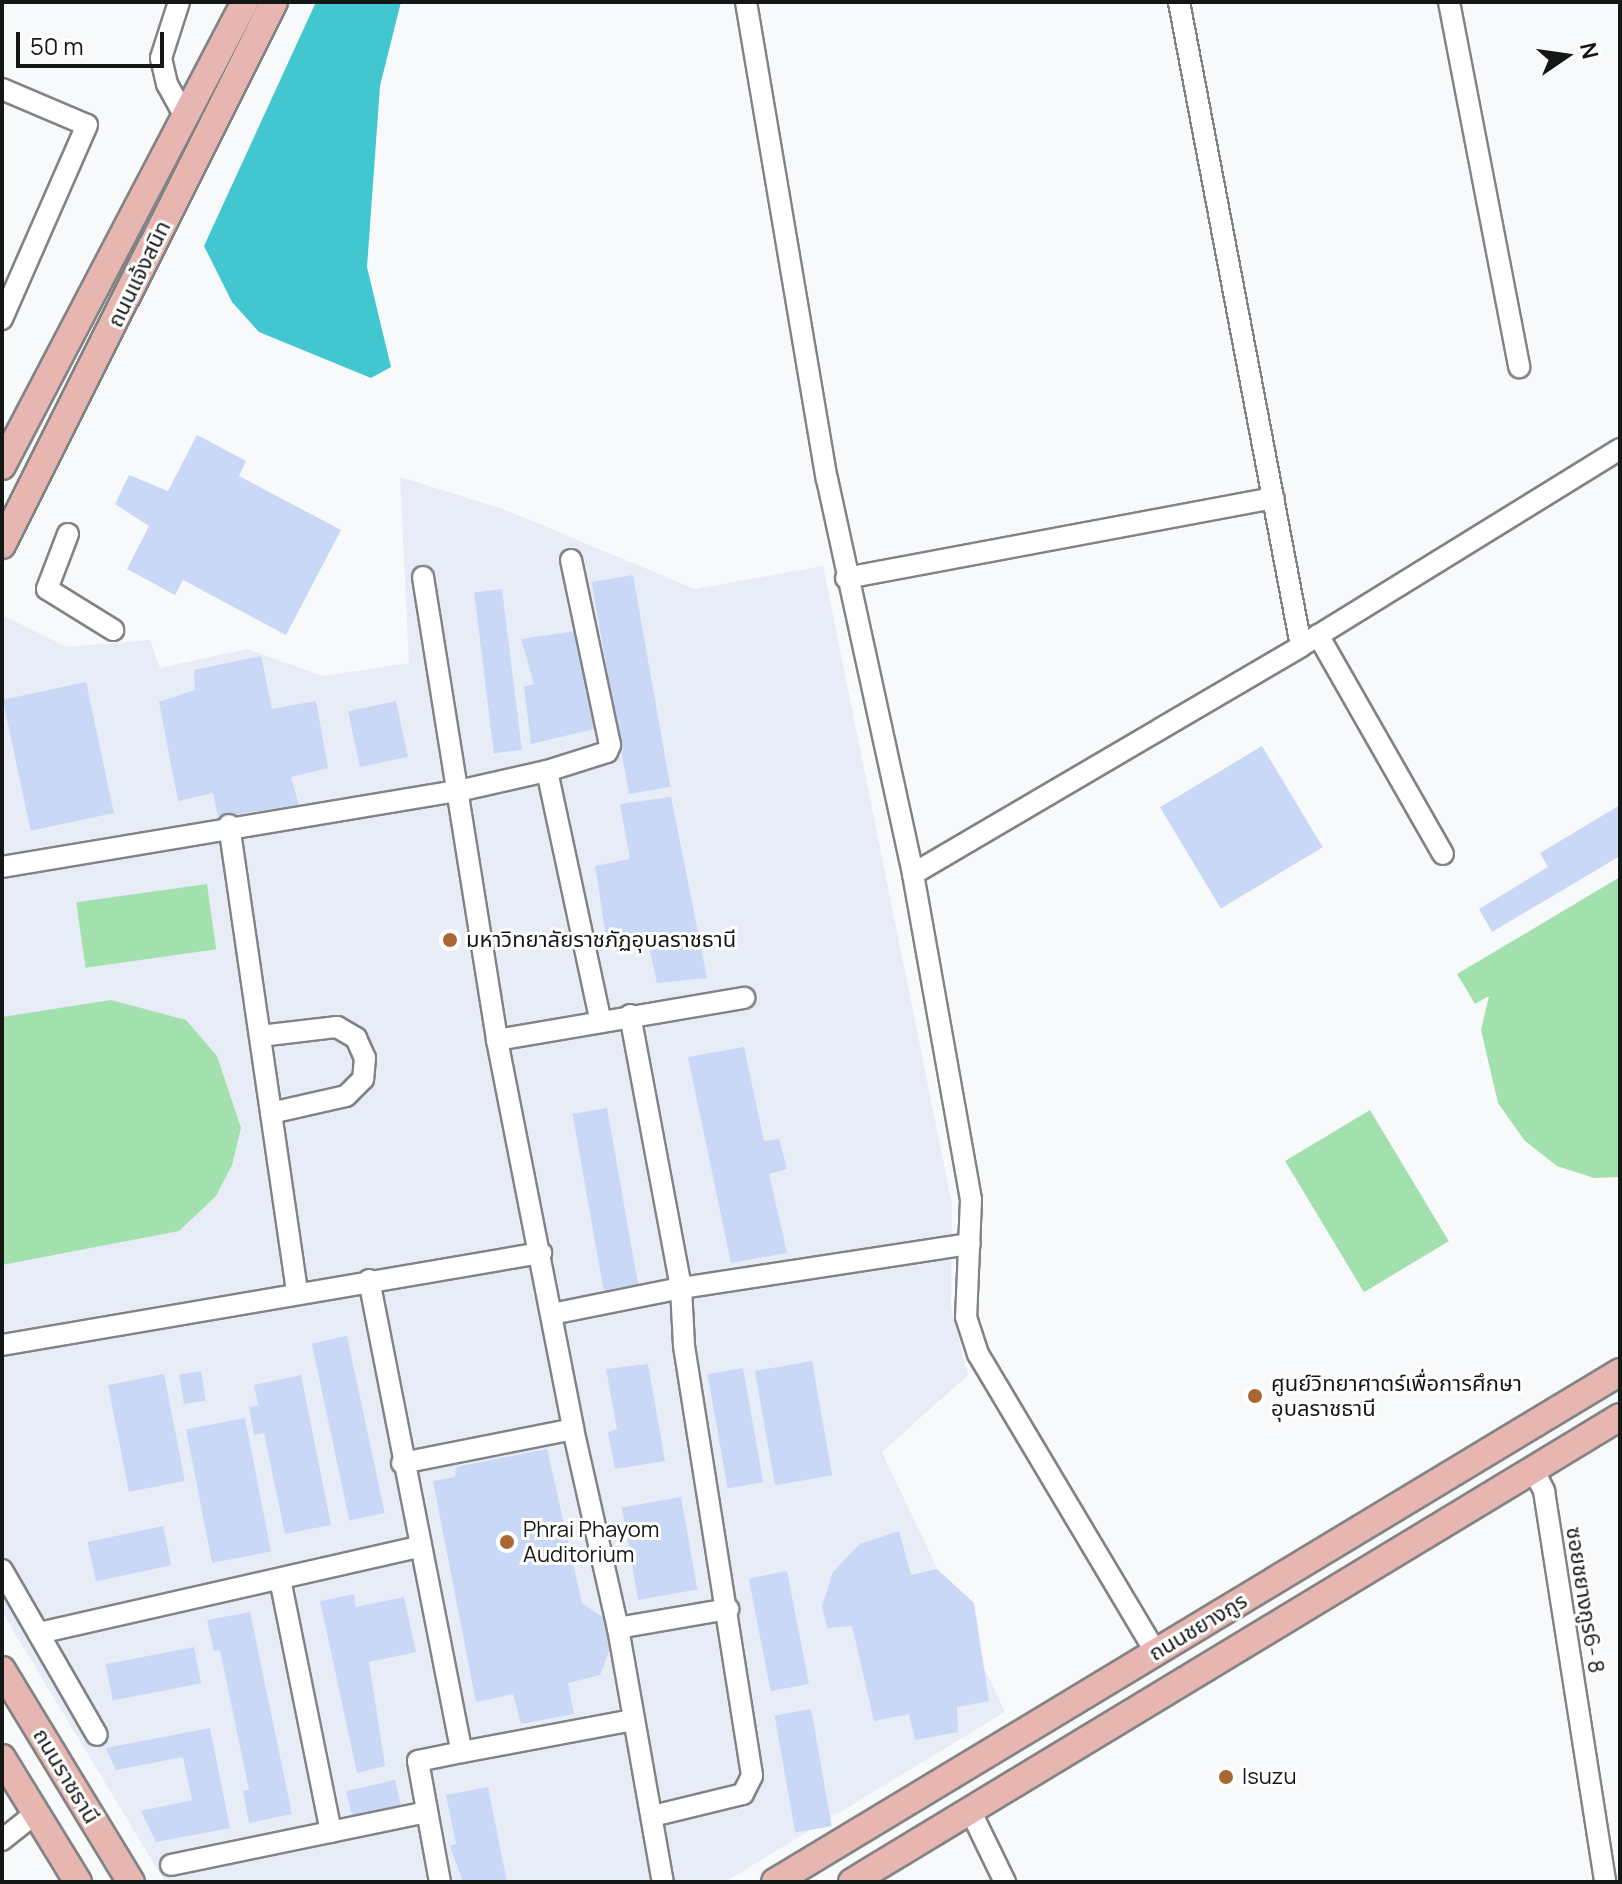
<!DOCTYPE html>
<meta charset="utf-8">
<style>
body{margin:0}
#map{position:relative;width:1622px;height:1884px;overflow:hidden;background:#f7f9fb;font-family:Manrope,"Noto Sans Thai",sans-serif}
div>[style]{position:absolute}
.built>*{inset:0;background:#e8ecf6}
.green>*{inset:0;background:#a2e1ae;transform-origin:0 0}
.water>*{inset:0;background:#42c6d0}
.building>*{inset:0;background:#c9d8f6;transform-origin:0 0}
.roads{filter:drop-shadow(2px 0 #828385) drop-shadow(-2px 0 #828385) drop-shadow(0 2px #828385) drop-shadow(0 -2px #828385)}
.minor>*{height:20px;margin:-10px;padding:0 10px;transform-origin:10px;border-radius:10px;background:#fff}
.major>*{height:26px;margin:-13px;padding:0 13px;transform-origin:13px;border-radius:13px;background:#e8b6b0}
.dots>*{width:22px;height:22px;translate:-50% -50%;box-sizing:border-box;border:4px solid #fff;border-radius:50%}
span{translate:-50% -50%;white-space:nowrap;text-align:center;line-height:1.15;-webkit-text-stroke:6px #fff;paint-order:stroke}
.street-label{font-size:22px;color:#151616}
.poi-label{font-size:22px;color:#151616}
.left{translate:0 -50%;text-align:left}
.frame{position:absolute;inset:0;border:4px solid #151616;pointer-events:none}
.north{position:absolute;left:1526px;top:16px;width:80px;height:80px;-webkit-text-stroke:6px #fff;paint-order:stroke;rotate:77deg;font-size:22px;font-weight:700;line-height:32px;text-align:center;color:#151616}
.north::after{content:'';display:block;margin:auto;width:28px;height:36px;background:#151616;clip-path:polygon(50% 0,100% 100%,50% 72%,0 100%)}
.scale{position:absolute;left:16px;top:32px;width:148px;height:36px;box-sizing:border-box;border:4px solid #151616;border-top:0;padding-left:10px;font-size:24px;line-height:28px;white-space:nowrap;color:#151616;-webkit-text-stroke:6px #fff;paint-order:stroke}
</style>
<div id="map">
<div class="built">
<i style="clip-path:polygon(400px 477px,503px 509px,695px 589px,823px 566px,952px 1204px,951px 1307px,968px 1375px,882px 1452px,1005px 1712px,725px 1882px,165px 1882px,2px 1612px,2px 615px,67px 647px,150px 640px,160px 668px,247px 649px,323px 676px,409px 663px)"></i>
</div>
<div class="green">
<i style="clip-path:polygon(1620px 877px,1620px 1177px,1594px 1178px,1557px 1166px,1525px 1141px,1498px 1103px,1481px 1030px,1489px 996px,1475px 1004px,1457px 974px)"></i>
<i style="left:207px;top:884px;width:66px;height:132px;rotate:82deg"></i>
<i style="clip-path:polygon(111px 1000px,186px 1020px,217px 1056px,241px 1128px,232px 1165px,216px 1196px,179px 1231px,2px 1265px,2px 1017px)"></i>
<i style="left:1370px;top:1110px;width:153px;height:99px;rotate:59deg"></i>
</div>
<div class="water">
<i style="clip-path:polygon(316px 2px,401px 2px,380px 86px,367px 267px,391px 367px,371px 378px,259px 332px,232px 302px,204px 246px)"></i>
</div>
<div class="building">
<i style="clip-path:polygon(197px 435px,246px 461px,239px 476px,341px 530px,286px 635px,183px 580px,175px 595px,127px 569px,149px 526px,115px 504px,129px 475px,168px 491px)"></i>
<i style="left:633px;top:575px;width:215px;height:42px;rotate:80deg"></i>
<i style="left:502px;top:589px;width:162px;height:28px;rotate:83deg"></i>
<i style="clip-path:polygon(576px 631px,598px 728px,531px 744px,524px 687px,534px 684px,521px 639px)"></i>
<i style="clip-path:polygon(261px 656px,272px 709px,316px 701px,328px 768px,291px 777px,299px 805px,218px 817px,213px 793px,178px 801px,159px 702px,195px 690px,194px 670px)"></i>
<i style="left:86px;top:682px;width:134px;height:85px;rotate:78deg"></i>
<i style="left:396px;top:701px;width:57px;height:49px;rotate:78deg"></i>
<i style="left:1262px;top:746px;width:118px;height:119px;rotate:59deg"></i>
<i style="clip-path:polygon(671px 797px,707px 978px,657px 983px,647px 936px,607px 943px,595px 866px,630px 859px,620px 804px)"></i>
<i style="clip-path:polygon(1620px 805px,1620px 856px,1492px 932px,1479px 909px,1548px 867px,1540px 853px)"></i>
<i style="clip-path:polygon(744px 1047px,764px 1141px,779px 1139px,787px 1169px,769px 1174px,787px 1253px,731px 1263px,688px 1057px)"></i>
<i style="left:607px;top:1108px;width:179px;height:35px;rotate:80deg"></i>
<i style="left:347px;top:1336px;width:181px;height:36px;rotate:78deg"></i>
<i style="left:812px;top:1361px;width:116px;height:58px;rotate:80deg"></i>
<i style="clip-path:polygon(648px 1364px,665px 1461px,615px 1469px,608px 1432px,617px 1429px,606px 1369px)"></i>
<i style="left:743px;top:1368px;width:116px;height:36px;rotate:80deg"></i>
<i style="left:201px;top:1371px;width:30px;height:22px;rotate:81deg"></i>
<i style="left:164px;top:1374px;width:109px;height:57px;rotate:79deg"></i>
<i style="clip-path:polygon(301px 1375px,331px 1525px,285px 1534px,264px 1433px,254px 1435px,249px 1407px,258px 1405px,254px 1385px)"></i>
<i style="left:245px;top:1418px;width:136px;height:60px;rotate:79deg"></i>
<i style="clip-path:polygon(547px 1449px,582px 1603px,618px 1628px,600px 1675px,568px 1683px,574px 1714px,521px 1724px,513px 1694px,476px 1702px,433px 1481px,455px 1477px,456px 1467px)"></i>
<i style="left:681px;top:1497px;width:94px;height:60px;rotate:80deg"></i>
<i style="left:163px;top:1526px;width:40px;height:77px;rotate:78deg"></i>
<i style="clip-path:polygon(899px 1531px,911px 1575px,937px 1569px,974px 1603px,989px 1701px,957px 1707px,958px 1732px,915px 1740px,909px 1714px,874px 1721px,852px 1626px,827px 1628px,822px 1606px,833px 1572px,860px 1544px)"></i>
<i style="left:787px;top:1571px;width:115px;height:39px;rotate:79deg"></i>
<i style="clip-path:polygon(354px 1594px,356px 1607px,404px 1597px,416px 1652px,369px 1662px,385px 1766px,357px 1773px,320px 1601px)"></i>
<i style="clip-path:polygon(250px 1612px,292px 1814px,249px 1823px,243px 1791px,249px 1790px,220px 1650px,214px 1651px,207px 1620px)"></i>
<i style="left:194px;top:1647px;width:37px;height:90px;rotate:79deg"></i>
<i style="left:811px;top:1709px;width:119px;height:37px;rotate:80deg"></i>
<i style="clip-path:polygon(210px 1728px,230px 1828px,156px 1842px,141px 1811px,192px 1800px,183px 1757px,116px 1770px,106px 1748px)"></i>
<i style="left:395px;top:1780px;width:28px;height:50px;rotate:77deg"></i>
<i style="clip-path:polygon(488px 1787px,507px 1882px,463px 1882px,450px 1846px,456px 1844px,446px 1795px)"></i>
</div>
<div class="roads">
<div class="minor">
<i style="left:179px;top:2px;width:59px;rotate:107.8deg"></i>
<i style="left:161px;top:58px;width:27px;rotate:77deg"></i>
<i style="left:167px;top:84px;width:37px;rotate:61deg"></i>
<i style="left:746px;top:2px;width:484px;rotate:80.4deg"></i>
<i style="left:827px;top:479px;width:404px;rotate:77.7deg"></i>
<i style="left:913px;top:874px;width:331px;rotate:79.9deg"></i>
<i style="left:971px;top:1200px;width:117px;rotate:92.4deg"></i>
<i style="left:966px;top:1317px;width:39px;rotate:72deg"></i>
<i style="left:978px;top:1354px;width:348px;rotate:59.2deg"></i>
<i style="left:1179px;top:2px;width:655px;rotate:79.27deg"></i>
<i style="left:1449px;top:2px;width:372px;rotate:79.1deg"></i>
<i style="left:2px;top:89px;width:92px;rotate:23deg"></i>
<i style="left:87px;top:125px;width:212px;rotate:113.7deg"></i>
<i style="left:68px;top:534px;width:59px;rotate:110.9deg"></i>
<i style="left:47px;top:589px;width:78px;rotate:31.8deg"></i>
<i style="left:423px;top:577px;width:469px;rotate:80.9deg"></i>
<i style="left:497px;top:1040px;width:396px;rotate:78.9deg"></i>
<i style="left:573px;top:1429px;width:204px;rotate:77.3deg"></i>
<i style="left:618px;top:1628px;width:258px;rotate:80deg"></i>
<i style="left:846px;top:578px;width:435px;rotate:-10.6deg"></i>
<i style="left:1318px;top:635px;width:252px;rotate:60.3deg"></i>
<i style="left:547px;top:771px;width:63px;rotate:-17.6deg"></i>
<i style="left:607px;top:752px;width:8px;rotate:-67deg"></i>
<i style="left:610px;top:745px;width:189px;rotate:-101.9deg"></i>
<i style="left:229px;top:825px;width:472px;rotate:81.7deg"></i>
<i style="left:2px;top:867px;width:462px;rotate:-9.5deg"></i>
<i style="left:458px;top:791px;width:91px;rotate:-12.7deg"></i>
<i style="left:547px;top:771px;width:254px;rotate:77.9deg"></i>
<i style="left:913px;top:874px;width:450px;rotate:-30.4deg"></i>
<i style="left:1301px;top:646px;width:375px;rotate:-31.7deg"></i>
<i style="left:630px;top:1015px;width:278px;rotate:79.4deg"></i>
<i style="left:681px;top:1288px;width:58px;rotate:87deg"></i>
<i style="left:684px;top:1346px;width:435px;rotate:81deg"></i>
<i style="left:752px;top:1776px;width:20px;rotate:117deg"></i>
<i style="left:743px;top:1794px;width:93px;rotate:166.3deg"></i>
<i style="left:260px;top:1036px;width:78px;rotate:-6.7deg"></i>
<i style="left:337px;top:1027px;width:22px;rotate:30deg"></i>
<i style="left:356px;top:1038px;width:22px;rotate:66deg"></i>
<i style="left:365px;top:1058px;width:21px;rotate:95deg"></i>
<i style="left:363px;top:1079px;width:24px;rotate:135deg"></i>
<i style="left:346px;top:1096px;width:77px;rotate:167.2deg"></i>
<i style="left:497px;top:1040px;width:251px;rotate:-9.7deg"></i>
<i style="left:369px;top:1280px;width:481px;rotate:78.9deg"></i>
<i style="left:462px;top:1752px;width:45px;rotate:168.4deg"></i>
<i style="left:418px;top:1761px;width:123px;rotate:79.7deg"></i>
<i style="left:552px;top:1314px;width:132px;rotate:-11.4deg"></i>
<i style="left:681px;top:1288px;width:292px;rotate:-8.7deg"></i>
<i style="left:2px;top:1345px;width:547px;rotate:-9.69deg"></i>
<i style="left:402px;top:1463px;width:174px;rotate:-11.2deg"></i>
<i style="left:1533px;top:1469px;width:25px;rotate:63deg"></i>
<i style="left:1544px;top:1491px;width:396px;rotate:81.1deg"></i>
<i style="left:2px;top:1570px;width:190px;rotate:60.1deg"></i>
<i style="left:280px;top:1579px;width:258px;rotate:78.6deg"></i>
<i style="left:618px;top:1628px;width:112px;rotate:-9.8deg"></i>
<i style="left:39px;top:1633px;width:390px;rotate:-12.8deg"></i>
<i style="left:462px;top:1752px;width:174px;rotate:-10.6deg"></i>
<i style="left:970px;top:1810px;width:80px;rotate:64.1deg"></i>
<i style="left:2px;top:1840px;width:43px;rotate:-38.5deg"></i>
<i style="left:171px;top:1865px;width:261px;rotate:-11.7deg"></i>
</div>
<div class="major">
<i style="left:2px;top:466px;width:524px;rotate:-62.36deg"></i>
<i style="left:2px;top:545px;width:607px;rotate:-63.39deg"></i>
<i style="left:2px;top:1670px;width:248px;rotate:58.7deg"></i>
<i style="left:2px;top:1758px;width:145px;rotate:58.5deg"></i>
<i style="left:775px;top:1882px;width:987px;rotate:-31.11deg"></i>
<i style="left:852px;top:1882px;width:898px;rotate:-31.19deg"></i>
</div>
</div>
<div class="dots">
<i style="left:450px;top:940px;background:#a96833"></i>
<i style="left:1255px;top:1396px;background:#a96833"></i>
<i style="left:507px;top:1542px;background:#a96833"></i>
<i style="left:1226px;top:1777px;background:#a96833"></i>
</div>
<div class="street-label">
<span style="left:139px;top:274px;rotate:-64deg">ถนนแจ้งสนิท</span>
<span style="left:1585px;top:1600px;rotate:81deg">ซอยชยางกูร6- 8</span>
<span style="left:1198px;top:1627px;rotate:-31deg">ถนนชยางกูร</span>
<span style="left:66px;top:1776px;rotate:59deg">ถนนราชธานี</span>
</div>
<div class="poi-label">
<span class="left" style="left:466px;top:940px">มหาวิทยาลัยราชภัฏอุบลราชธานี</span>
<span class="left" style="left:1271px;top:1396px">ศูนย์วิทยาศาตร์เพื่อการศึกษา<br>อุบลราชธานี</span>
<span class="left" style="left:523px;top:1542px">Phrai Phayom<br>Auditorium</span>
<span class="left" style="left:1242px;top:1777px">Isuzu</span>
</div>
<div class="frame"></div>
<div class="north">N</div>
<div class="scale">50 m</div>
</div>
